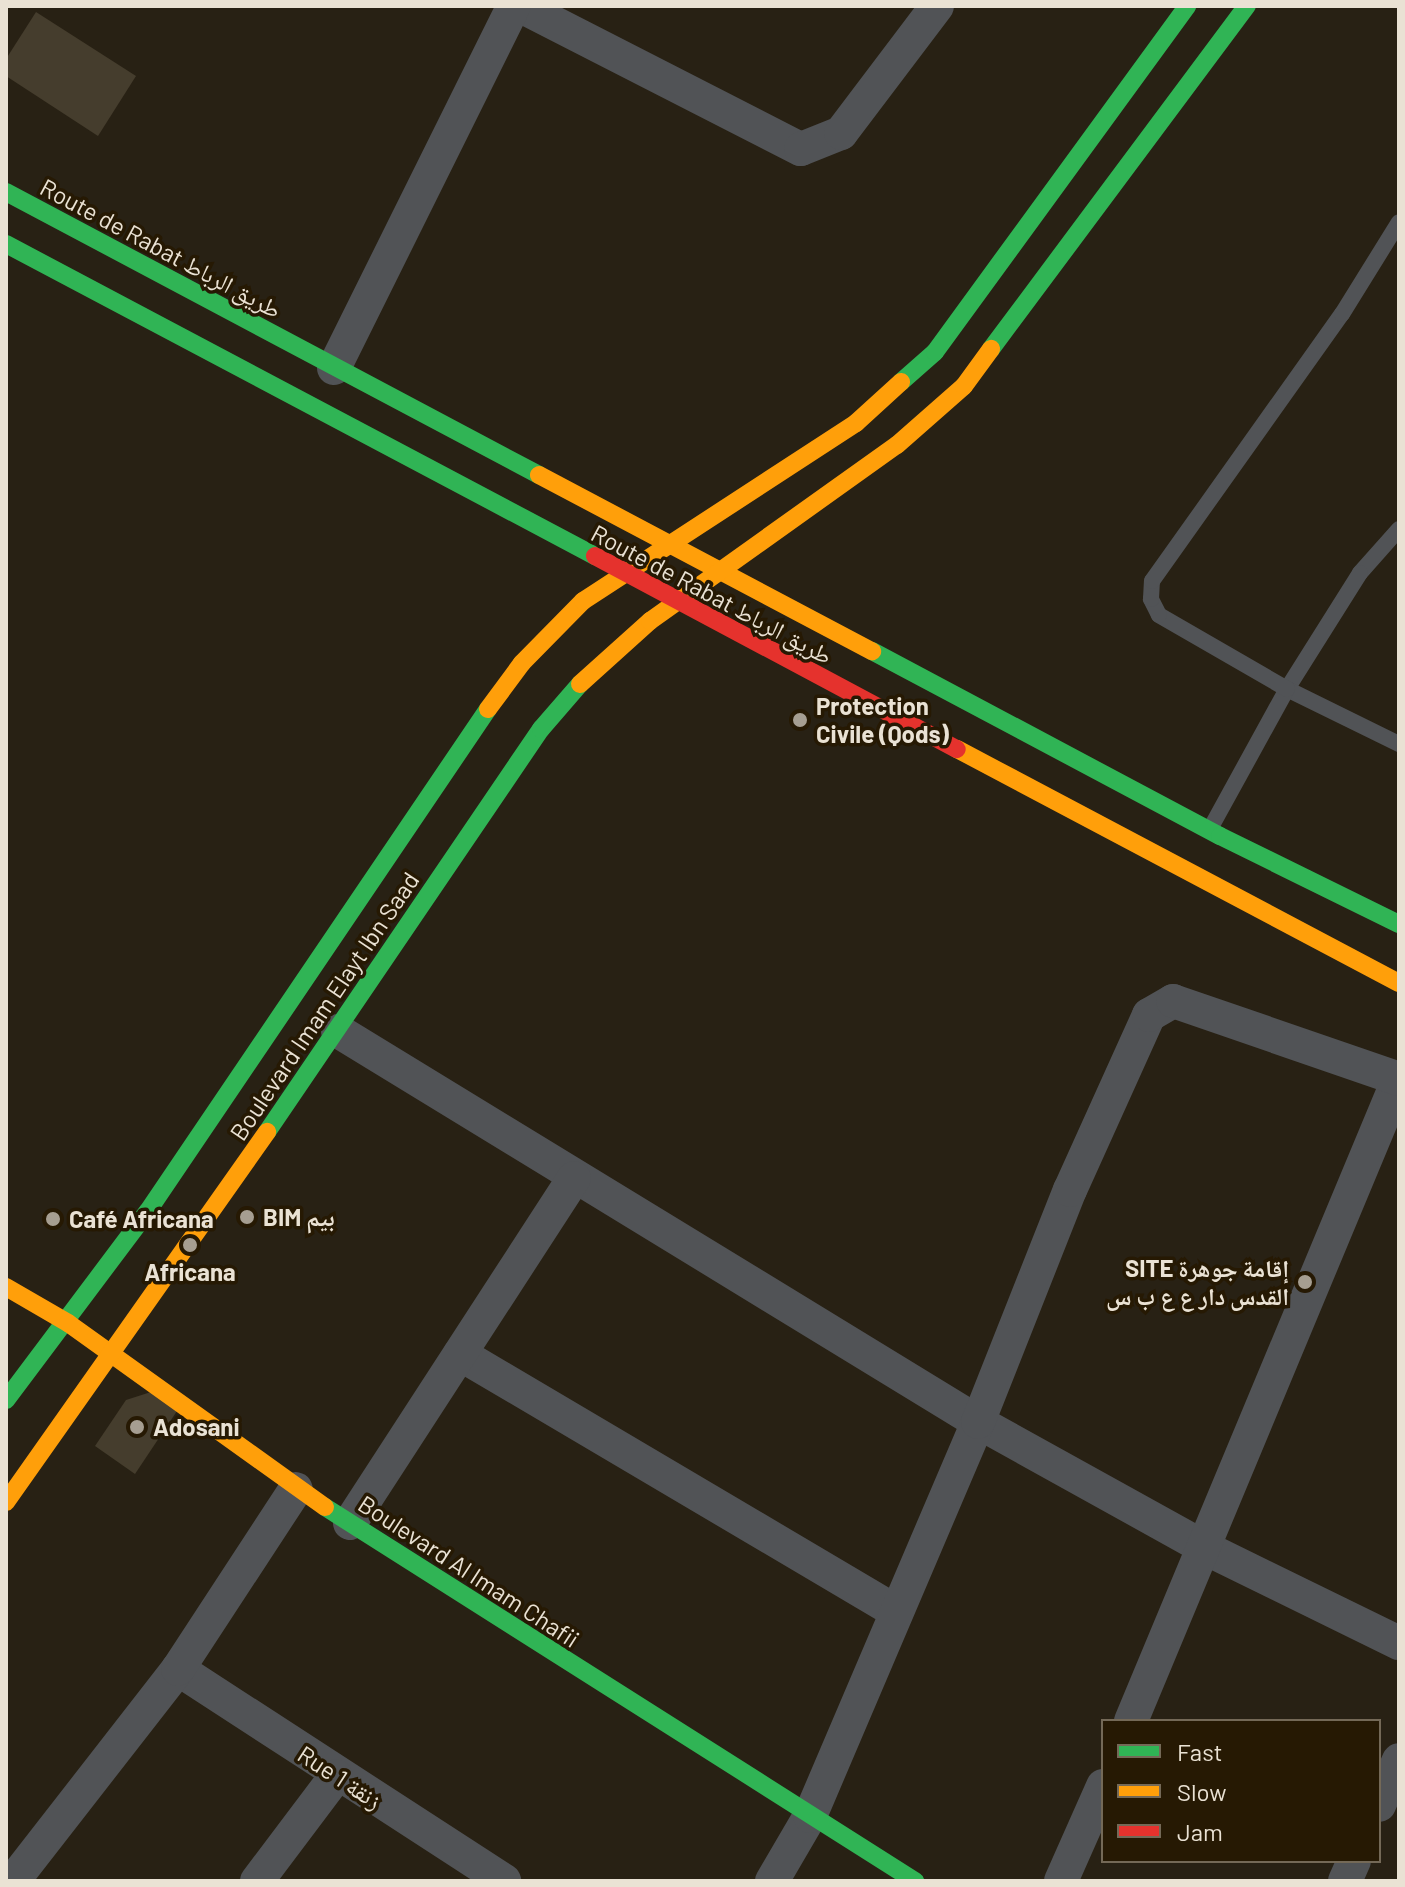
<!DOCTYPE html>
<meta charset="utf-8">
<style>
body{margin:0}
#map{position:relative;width:1405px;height:1887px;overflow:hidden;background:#282114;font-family:Barlow,"Noto Naskh Arabic",sans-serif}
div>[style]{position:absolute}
.building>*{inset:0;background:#453d2d}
.lane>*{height:16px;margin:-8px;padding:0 8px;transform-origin:8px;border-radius:8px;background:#515356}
.street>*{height:34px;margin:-17px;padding:0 17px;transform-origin:17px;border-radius:17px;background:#515356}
.fast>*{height:18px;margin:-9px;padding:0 9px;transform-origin:9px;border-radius:9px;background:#30b455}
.slow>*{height:18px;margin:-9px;padding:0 9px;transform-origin:9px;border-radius:9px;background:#ff9f0a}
.jam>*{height:18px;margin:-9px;padding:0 9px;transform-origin:9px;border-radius:9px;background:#e5322d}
.dots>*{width:22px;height:22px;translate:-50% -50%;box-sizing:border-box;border:4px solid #261903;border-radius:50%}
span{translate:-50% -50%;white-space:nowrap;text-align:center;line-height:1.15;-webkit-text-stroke:7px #261903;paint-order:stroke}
.street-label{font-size:24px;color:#eae2d4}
.poi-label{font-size:24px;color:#eae2d4;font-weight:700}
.left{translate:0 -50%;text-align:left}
.right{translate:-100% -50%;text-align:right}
.frame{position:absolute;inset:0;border:8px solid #eae2d4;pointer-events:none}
.legend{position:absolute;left:1101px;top:1719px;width:280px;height:144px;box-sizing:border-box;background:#261903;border:2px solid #746957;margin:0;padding:10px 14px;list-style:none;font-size:24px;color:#eae2d4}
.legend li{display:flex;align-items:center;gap:16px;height:40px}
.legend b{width:40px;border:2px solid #746957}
</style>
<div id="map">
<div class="building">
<i style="clip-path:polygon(36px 12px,136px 76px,98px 136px,6px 76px,6px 59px)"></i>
<i style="clip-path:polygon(151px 1392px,179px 1408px,135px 1474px,95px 1446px,126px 1400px)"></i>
</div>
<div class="lane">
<i style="left:1399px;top:529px;width:59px;rotate:131.6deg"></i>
<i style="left:1360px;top:573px;width:137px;rotate:122.2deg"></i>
<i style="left:1287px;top:689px;width:125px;rotate:26.2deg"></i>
<i style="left:1210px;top:829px;width:160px;rotate:-61.2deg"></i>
<i style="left:1287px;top:689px;width:148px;rotate:-150deg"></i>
<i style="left:1159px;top:615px;width:18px;rotate:-117deg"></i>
<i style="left:1151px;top:599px;width:18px;rotate:-87deg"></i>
<i style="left:1152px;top:581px;width:328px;rotate:-54.6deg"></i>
<i style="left:1342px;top:314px;width:108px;rotate:-58.2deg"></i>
</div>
<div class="street">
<i style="left:521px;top:6px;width:314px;rotate:27.1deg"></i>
<i style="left:801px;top:149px;width:43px;rotate:-21.8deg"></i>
<i style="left:841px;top:133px;width:159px;rotate:-52.9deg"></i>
<i style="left:334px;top:368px;width:404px;rotate:-63.6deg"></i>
<i style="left:338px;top:1031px;width:750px;rotate:31.42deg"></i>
<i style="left:978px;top:1422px;width:262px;rotate:29deg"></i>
<i style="left:1207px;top:1549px;width:214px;rotate:26.1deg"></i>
<i style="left:460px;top:1354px;width:507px;rotate:30.56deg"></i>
<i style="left:350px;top:1523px;width:411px;rotate:-57deg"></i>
<i style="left:178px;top:1669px;width:389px;rotate:33deg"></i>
<i style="left:1131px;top:1721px;width:697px;rotate:-67.37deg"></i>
<i style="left:1379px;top:1805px;width:49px;rotate:-66deg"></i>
<i style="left:13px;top:1881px;width:269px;rotate:-52.1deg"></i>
<i style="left:178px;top:1669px;width:215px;rotate:-56.8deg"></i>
<i style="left:257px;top:1881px;width:131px;rotate:-53deg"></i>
<i style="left:772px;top:1881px;width:75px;rotate:-59.7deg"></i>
<i style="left:810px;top:1816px;width:428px;rotate:-66.9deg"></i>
<i style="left:978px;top:1422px;width:250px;rotate:-68.4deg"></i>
<i style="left:1070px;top:1190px;width:192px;rotate:-65.7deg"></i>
<i style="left:1149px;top:1015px;width:28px;rotate:-30deg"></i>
<i style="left:1173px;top:1001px;width:239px;rotate:19deg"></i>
<i style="left:1061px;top:1881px;width:104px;rotate:-66.1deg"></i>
<i style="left:1345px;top:1881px;width:22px;rotate:-66deg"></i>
</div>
<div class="fast">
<i style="left:6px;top:192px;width:603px;rotate:27.97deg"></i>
<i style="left:6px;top:244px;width:667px;rotate:27.91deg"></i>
<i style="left:991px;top:349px;width:428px;rotate:-53.3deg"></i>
<i style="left:901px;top:382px;width:45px;rotate:-41.4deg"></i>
<i style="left:935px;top:352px;width:428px;rotate:-53.9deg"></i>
<i style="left:872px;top:651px;width:394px;rotate:28deg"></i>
<i style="left:1220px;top:836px;width:199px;rotate:26.2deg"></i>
<i style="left:267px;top:1132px;width:487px;rotate:-55.8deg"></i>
<i style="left:541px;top:729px;width:60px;rotate:-49.1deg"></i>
<i style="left:6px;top:1400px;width:236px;rotate:-53.1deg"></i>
<i style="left:148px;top:1211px;width:606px;rotate:-55.89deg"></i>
<i style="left:325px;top:1507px;width:699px;rotate:32.37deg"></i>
</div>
<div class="slow">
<i style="left:539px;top:475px;width:377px;rotate:27.9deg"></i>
<i style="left:580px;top:684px;width:94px;rotate:-42deg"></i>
<i style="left:650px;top:621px;width:303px;rotate:-35.5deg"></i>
<i style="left:897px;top:445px;width:89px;rotate:-41.4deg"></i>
<i style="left:964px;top:386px;width:46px;rotate:-53.9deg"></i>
<i style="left:488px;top:709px;width:57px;rotate:-53.5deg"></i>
<i style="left:522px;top:663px;width:87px;rotate:-45.5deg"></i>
<i style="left:583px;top:601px;width:326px;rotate:-33.1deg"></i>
<i style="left:856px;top:423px;width:61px;rotate:-42.3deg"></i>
<i style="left:957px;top:749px;width:500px;rotate:27.9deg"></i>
<i style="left:6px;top:1287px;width:72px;rotate:30.1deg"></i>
<i style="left:68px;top:1323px;width:316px;rotate:35.6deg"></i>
<i style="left:6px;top:1502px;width:453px;rotate:-54.8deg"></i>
</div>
<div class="jam">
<i style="left:595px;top:556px;width:410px;rotate:28.1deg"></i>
</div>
<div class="dots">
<i style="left:800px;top:720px;background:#a69e91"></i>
<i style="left:247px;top:1217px;background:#a69e91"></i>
<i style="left:53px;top:1219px;background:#a69e91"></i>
<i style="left:190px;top:1245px;background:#a69e91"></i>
<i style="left:1305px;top:1282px;background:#a69e91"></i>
<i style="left:137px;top:1427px;background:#a69e91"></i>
</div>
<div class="street-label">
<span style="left:161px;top:248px;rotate:28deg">Route de Rabat طريق الرباط</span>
<span style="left:712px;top:594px;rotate:28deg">Route de Rabat طريق الرباط</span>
<span style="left:324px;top:1006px;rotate:-56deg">Boulevard Imam Elayt Ibn Saad</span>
<span style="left:469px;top:1571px;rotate:33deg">Boulevard Al Imam Chafii</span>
<span style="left:340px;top:1777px;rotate:33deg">Rue 1 زنقة</span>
</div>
<div class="poi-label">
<span class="left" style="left:816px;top:720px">Protection<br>Civile (Qods)</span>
<span class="left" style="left:263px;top:1217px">BIM بيم</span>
<span class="left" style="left:69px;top:1219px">Café Africana</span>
<span class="right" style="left:1289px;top:1282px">SITE إقامة جوهرة<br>القدس دار ع ع ب س</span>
<span style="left:190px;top:1272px">Africana</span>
<span class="left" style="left:153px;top:1427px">Adosani</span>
</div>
<div class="frame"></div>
<ul class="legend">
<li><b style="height:10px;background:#30b455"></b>Fast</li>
<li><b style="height:10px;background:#ff9f0a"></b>Slow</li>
<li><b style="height:10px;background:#e5322d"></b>Jam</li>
</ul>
</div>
